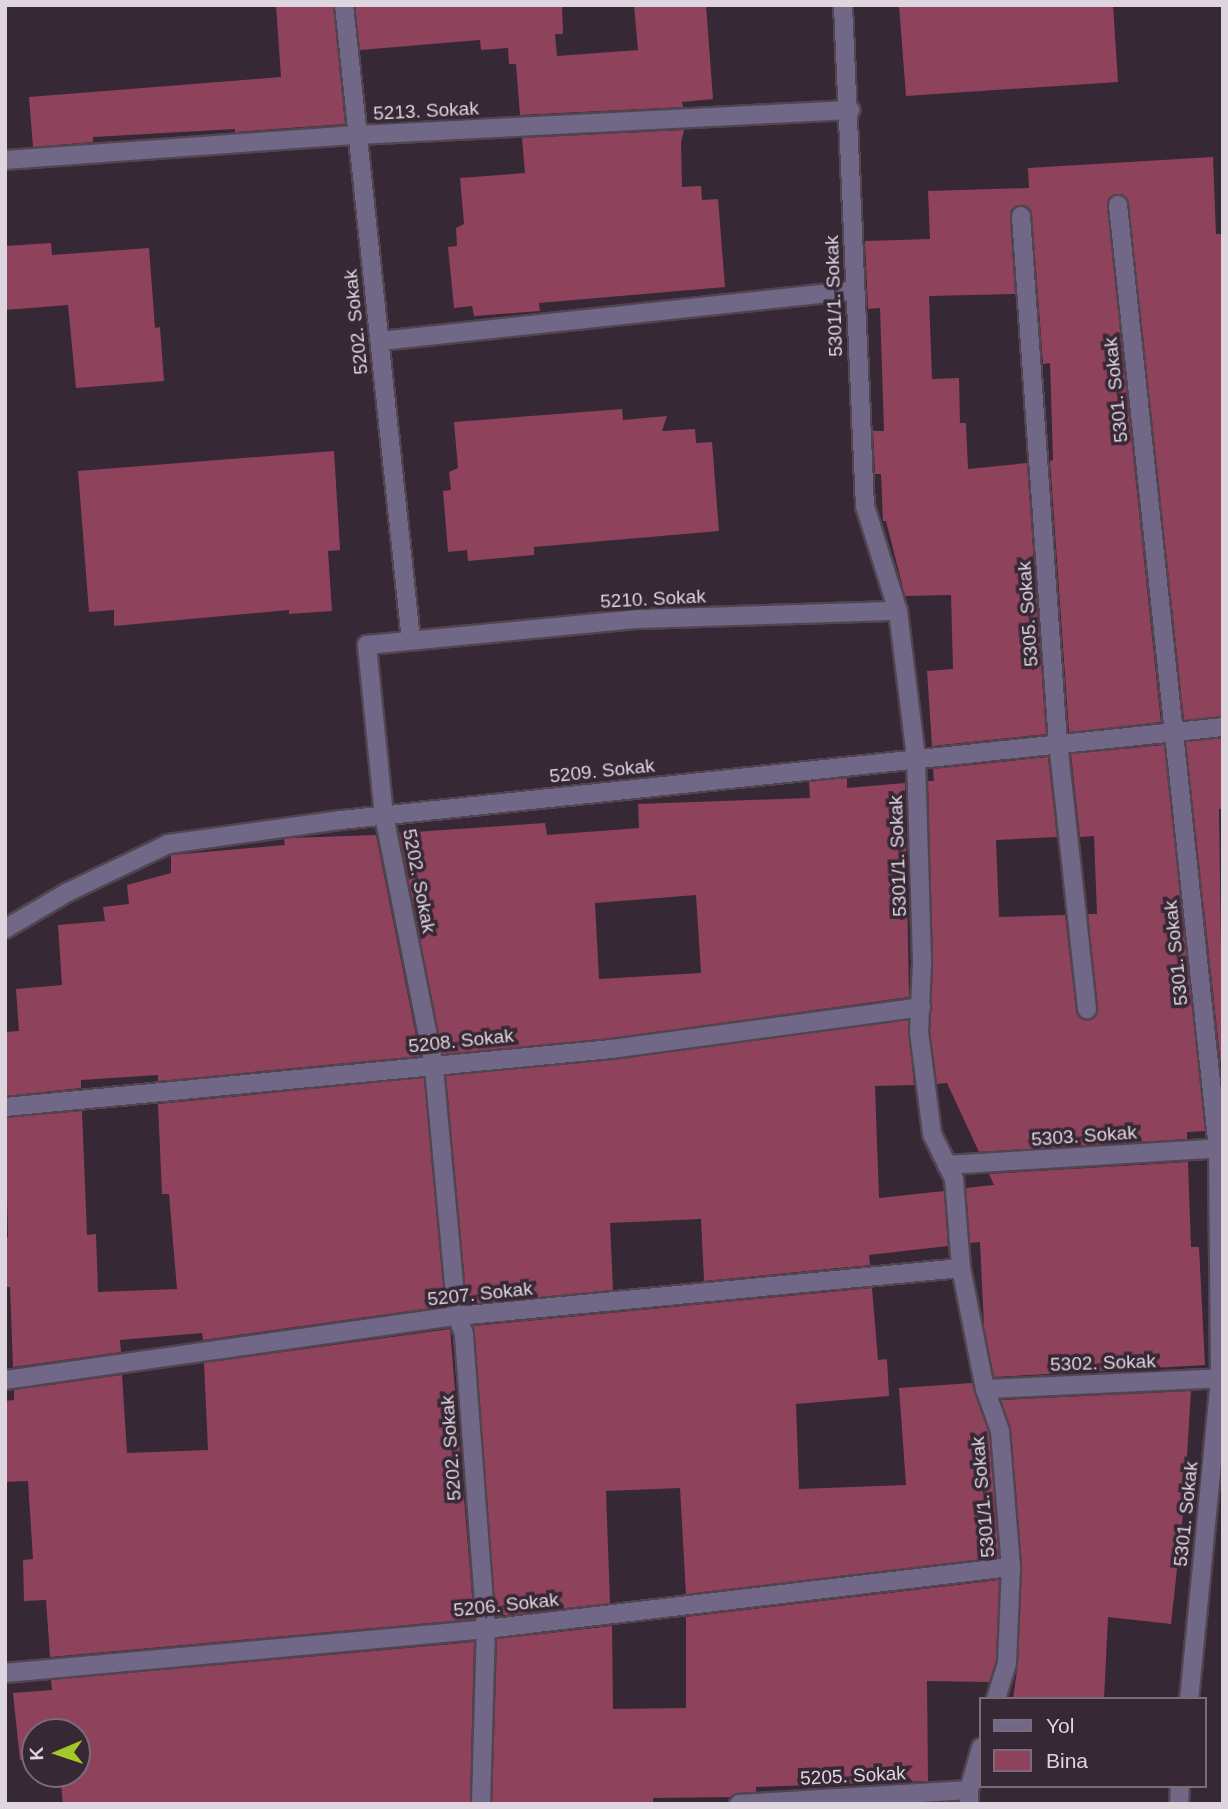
<!DOCTYPE html>
<style>
body{margin:0}
#map{position:relative;width:1228px;height:1809px;overflow:hidden;background:#372835;font-family:Helvetica,sans-serif}
div>[style]{position:absolute}
.building>*{inset:0;background:#8f425c}
.roads{filter:drop-shadow(2px 0 #524450) drop-shadow(-2px 0 #524450) drop-shadow(0 2px #524450) drop-shadow(0 -2px #524450)}
.minor>*{height:18px;margin:-9px;padding:0 9px;transform-origin:9px;border-radius:9px;background:#716887}
span{translate:-50% -50%;white-space:nowrap;text-align:center;line-height:1.15;-webkit-text-stroke:7px #372835;paint-order:stroke}
.street-label{font-size:19px;color:#dfd5de}
.frame{position:absolute;inset:0;border:7px solid #dfd5de;pointer-events:none}
.legend{position:absolute;left:979px;top:1697px;width:228px;height:91px;box-sizing:border-box;background:#372835;border:2px solid #7a6d79;margin:0;padding:9px 12px;list-style:none;font-size:21px;color:#dfd5de}
.legend li{display:flex;align-items:center;gap:14px;height:35px}
.legend b{width:35px;border:2px solid #7a6d79}
.north{position:absolute;left:21px;top:1718px;width:70px;height:70px;box-sizing:border-box;background:#372835;border:2px solid #7a6d79;border-radius:50%;rotate:268deg;font-size:19px;font-weight:700;line-height:28px;text-align:center;color:#dfd5de}
.north::after{content:'';display:block;margin:auto;width:24px;height:32px;background:#a2c928;clip-path:polygon(50% 0,100% 100%,50% 72%,0 100%)}
</style>
<div id="map">
<div class="building">
<i style="clip-path:polygon(276px 5px,333px 5px,345px 124px,235px 132px,235px 129px,93px 137px,93px 142px,33px 147px,29px 97px,281px 77px)"></i>
<i style="clip-path:polygon(355px 5px,562px 5px,563px 34px,555px 34px,557px 56px,638px 50px,634px 5px,706px 5px,713px 99px,682px 102px,683px 107px,520px 115px,516px 64px,509px 64px,508px 48px,481px 50px,480px 40px,360px 50px)"></i>
<i style="clip-path:polygon(899px 5px,1113px 5px,1118px 82px,906px 96px)"></i>
<i style="clip-path:polygon(684px 130px,681px 143px,682px 187px,701px 186px,702px 200px,718px 199px,725px 287px,539px 303px,540px 311px,474px 316px,472px 306px,454px 308px,448px 247px,457px 246px,456px 228px,464px 224px,460px 178px,525px 173px,522px 138px)"></i>
<i style="clip-path:polygon(1213px 157px,1216px 234px,1223px 234px,1223px 716px,1184px 720px,1129px 204px,1123px 195px,1116px 194px,1108px 200px,1107px 206px,1161px 722px,1069px 732px,1050px 461px,1053px 460px,1050px 363px,1043px 364px,1032px 215px,1027px 206px,1020px 205px,1011px 210px,1010px 217px,1015px 294px,929px 296px,932px 379px,959px 378px,960px 423px,966px 423px,968px 469px,1027px 463px,1046px 734px,932px 746px,927px 671px,953px 669px,951px 595px,905px 596px,886px 521px,883px 521px,881px 474px,875px 474px,873px 431px,884px 431px,880px 308px,868px 309px,865px 241px,930px 239px,928px 191px,1029px 188px,1028px 168px)"></i>
<i style="clip-path:polygon(51px 243px,52px 255px,149px 248px,155px 328px,160px 327px,164px 381px,76px 388px,68px 305px,5px 310px,5px 246px)"></i>
<i style="clip-path:polygon(622px 409px,623px 420px,667px 416px,662px 431px,695px 429px,696px 443px,712px 442px,719px 531px,534px 547px,534px 555px,468px 561px,467px 550px,448px 552px,443px 491px,451px 490px,449px 472px,458px 468px,454px 422px)"></i>
<i style="clip-path:polygon(334px 451px,340px 550px,328px 551px,332px 611px,289px 614px,289px 610px,114px 626px,114px 610px,89px 612px,78px 471px)"></i>
<i style="clip-path:polygon(1223px 738px,1223px 809px,1219px 809px,1223px 1085px,1186px 742px)"></i>
<i style="clip-path:polygon(1164px 745px,1205px 1131px,1187px 1132px,1187px 1139px,979px 1152px,947px 1083px,937px 1084px,930px 1032px,933px 963px,928px 781px,934px 781px,933px 769px,1048px 757px,1057px 837px,996px 840px,999px 917px,1065px 915px,1076px 1010px,1082px 1019px,1089px 1020px,1097px 1014px,1098px 1008px,1088px 914px,1097px 914px,1094px 836px,1080px 837px,1071px 754px)"></i>
<i style="clip-path:polygon(evenodd,847px 778px,847px 788px,905px 783px,909px 997px,611px 1038px,443px 1054px,399px 833px,545px 823px,547px 835px,639px 828px,638px 804px,810px 798px,809px 782px,847px 778px,696px 895px,701px 973px,599px 979px,595px 903px,696px 895px)"></i>
<i style="clip-path:polygon(376px 835px,420px 1056px,158px 1081px,158px 1075px,81px 1080px,81px 1088px,5px 1096px,5px 1032px,19px 1031px,16px 989px,62px 985px,58px 925px,105px 921px,103px 907px,129px 904px,127px 885px,171px 873px,171px 855px,285px 845px,284px 839px,291px 838px)"></i>
<i style="clip-path:polygon(908px 1020px,914px 1085px,875px 1086px,879px 1198px,944px 1191px,948px 1246px,869px 1255px,870px 1265px,704px 1281px,701px 1219px,610px 1223px,613px 1290px,467px 1304px,446px 1076px,613px 1060px)"></i>
<i style="clip-path:polygon(424px 1078px,445px 1306px,203px 1340px,202px 1333px,120px 1340px,121px 1352px,13px 1367px,10px 1287px,5px 1287px,5px 1237px,8px 1237px,5px 1118px,82px 1111px,87px 1235px,96px 1234px,98px 1292px,177px 1289px,169px 1194px,162px 1194px,158px 1104px)"></i>
<i style="clip-path:polygon(1188px 1162px,1191px 1247px,1199px 1247px,1205px 1365px,994px 1377px,984px 1326px,980px 1242px,970px 1243px,966px 1188px,994px 1185px,989px 1174px)"></i>
<i style="clip-path:polygon(872px 1288px,878px 1360px,887px 1359px,889px 1396px,796px 1404px,799px 1489px,906px 1485px,899px 1388px,972px 1383px,989px 1433px,999px 1557px,686px 1594px,680px 1488px,606px 1491px,610px 1603px,496px 1616px,473px 1326px)"></i>
<i style="clip-path:polygon(450px 1329px,474px 1619px,50px 1657px,46px 1600px,24px 1601px,23px 1560px,33px 1559px,28px 1481px,5px 1482px,5px 1401px,14px 1400px,14px 1390px,122px 1375px,127px 1453px,208px 1450px,204px 1363px)"></i>
<i style="clip-path:polygon(1191px 1391px,1184px 1505px,1171px 1624px,1108px 1617px,1104px 1699px,1013px 1699px,1018px 1663px,1022px 1566px,1011px 1430px,1001px 1400px)"></i>
<i style="clip-path:polygon(999px 1580px,996px 1661px,989px 1682px,927px 1681px,928px 1781px,756px 1787px,756px 1792px,738px 1793px,730px 1797px,653px 1798px,653px 1802px,492px 1804px,497px 1639px,612px 1626px,613px 1709px,686px 1708px,686px 1617px)"></i>
<i style="clip-path:polygon(474px 1642px,470px 1804px,63px 1804px,60px 1774px,77px 1774px,77px 1732px,35px 1732px,35px 1759px,20px 1760px,13px 1693px,52px 1690px,51px 1680px)"></i>
</div>
<div class="roads">
<div class="minor">
<i style="left:344px;top:5px;width:639px;rotate:83.98deg"></i>
<i style="left:843px;top:5px;width:501px;rotate:87.49deg"></i>
<i style="left:865px;top:506px;width:110px;rotate:72.6deg"></i>
<i style="left:898px;top:611px;width:148px;rotate:83deg"></i>
<i style="left:916px;top:758px;width:205px;rotate:88.3deg"></i>
<i style="left:922px;top:963px;width:69px;rotate:92.5deg"></i>
<i style="left:919px;top:1032px;width:103px;rotate:82.7deg"></i>
<i style="left:932px;top:1134px;width:50px;rotate:63.9deg"></i>
<i style="left:954px;top:1179px;width:89px;rotate:85.5deg"></i>
<i style="left:961px;top:1268px;width:123px;rotate:78.8deg"></i>
<i style="left:985px;top:1389px;width:45px;rotate:70.3deg"></i>
<i style="left:1000px;top:1431px;width:136px;rotate:85.4deg"></i>
<i style="left:1011px;top:1567px;width:96px;rotate:92.4deg"></i>
<i style="left:1007px;top:1663px;width:38px;rotate:107deg"></i>
<i style="left:5px;top:160px;width:353px;rotate:-4.1deg"></i>
<i style="left:357px;top:135px;width:494px;rotate:-2.9deg"></i>
<i style="left:1118px;top:205px;width:948px;rotate:83.95deg"></i>
<i style="left:1218px;top:1148px;width:231px;rotate:89.5deg"></i>
<i style="left:1220px;top:1379px;width:321px;rotate:95.5deg"></i>
<i style="left:1021px;top:216px;width:527px;rotate:85.98deg"></i>
<i style="left:1058px;top:742px;width:269px;rotate:83.8deg"></i>
<i style="left:380px;top:341px;width:477px;rotate:-6.1deg"></i>
<i style="left:5px;top:929px;width:73px;rotate:-30.4deg"></i>
<i style="left:68px;top:892px;width:111px;rotate:-25.6deg"></i>
<i style="left:168px;top:844px;width:175px;rotate:-7.9deg"></i>
<i style="left:341px;top:820px;width:887px;rotate:-6.02deg"></i>
<i style="left:5px;top:1107px;width:610px;rotate:-5.46deg"></i>
<i style="left:612px;top:1049px;width:312px;rotate:-7.7deg"></i>
<i style="left:947px;top:1165px;width:277px;rotate:-3.5deg"></i>
<i style="left:5px;top:1380px;width:457px;rotate:-8.1deg"></i>
<i style="left:457px;top:1316px;width:506px;rotate:-5.44deg"></i>
<i style="left:985px;top:1389px;width:238px;rotate:-2.6deg"></i>
<i style="left:5px;top:1673px;width:483px;rotate:-5.2deg"></i>
<i style="left:486px;top:1629px;width:529px;rotate:-6.74deg"></i>
<i style="left:481px;top:1804px;width:175px;rotate:-88.4deg"></i>
<i style="left:486px;top:1629px;width:296px;rotate:-94.3deg"></i>
<i style="left:464px;top:1334px;width:19px;rotate:-111deg"></i>
<i style="left:457px;top:1316px;width:251px;rotate:-95.3deg"></i>
<i style="left:434px;top:1066px;width:255px;rotate:-101.3deg"></i>
<i style="left:384px;top:816px;width:172px;rotate:-95.7deg"></i>
<i style="left:367px;top:645px;width:273px;rotate:-5.5deg"></i>
<i style="left:639px;top:619px;width:259px;rotate:-1.8deg"></i>
<i style="left:739px;top:1804px;width:230px;rotate:-3.5deg"></i>
<i style="left:969px;top:1804px;width:14px;rotate:-90deg"></i>
<i style="left:969px;top:1790px;width:44px;rotate:-74.1deg"></i>
<i style="left:1179px;top:1804px;width:18px;rotate:-87deg"></i>
</div>
</div>
<div class="street-label">
<span style="left:426px;top:111px;rotate:-3deg">5213. Sokak</span>
<span style="left:834px;top:296px;rotate:-92deg">5301/1. Sokak</span>
<span style="left:356px;top:322px;rotate:-96deg">5202. Sokak</span>
<span style="left:1116px;top:390px;rotate:-96deg">5301. Sokak</span>
<span style="left:653px;top:599px;rotate:-3deg">5210. Sokak</span>
<span style="left:1028px;top:614px;rotate:-94deg">5305. Sokak</span>
<span style="left:602px;top:771px;rotate:-6deg">5209. Sokak</span>
<span style="left:898px;top:856px;rotate:-92deg">5301/1. Sokak</span>
<span style="left:419px;top:881px;rotate:79deg">5202. Sokak</span>
<span style="left:1176px;top:953px;rotate:-96deg">5301. Sokak</span>
<span style="left:461px;top:1041px;rotate:-6deg">5208. Sokak</span>
<span style="left:1084px;top:1136px;rotate:-4deg">5303. Sokak</span>
<span style="left:480px;top:1294px;rotate:-6deg">5207. Sokak</span>
<span style="left:1103px;top:1363px;rotate:-2deg">5302. Sokak</span>
<span style="left:451px;top:1448px;rotate:-94deg">5202. Sokak</span>
<span style="left:983px;top:1497px;rotate:-95deg">5301/1. Sokak</span>
<span style="left:1186px;top:1514px;rotate:-84deg">5301. Sokak</span>
<span style="left:506px;top:1605px;rotate:-6deg">5206. Sokak</span>
<span style="left:853px;top:1776px;rotate:-3deg">5205. Sokak</span>
</div>
<div class="frame"></div>
<ul class="legend">
<li><b style="height:9px;background:#716887"></b>Yol</li>
<li><b style="height:19px;background:#8f425c"></b>Bina</li>
</ul>
<div class="north">K</div>
</div>
